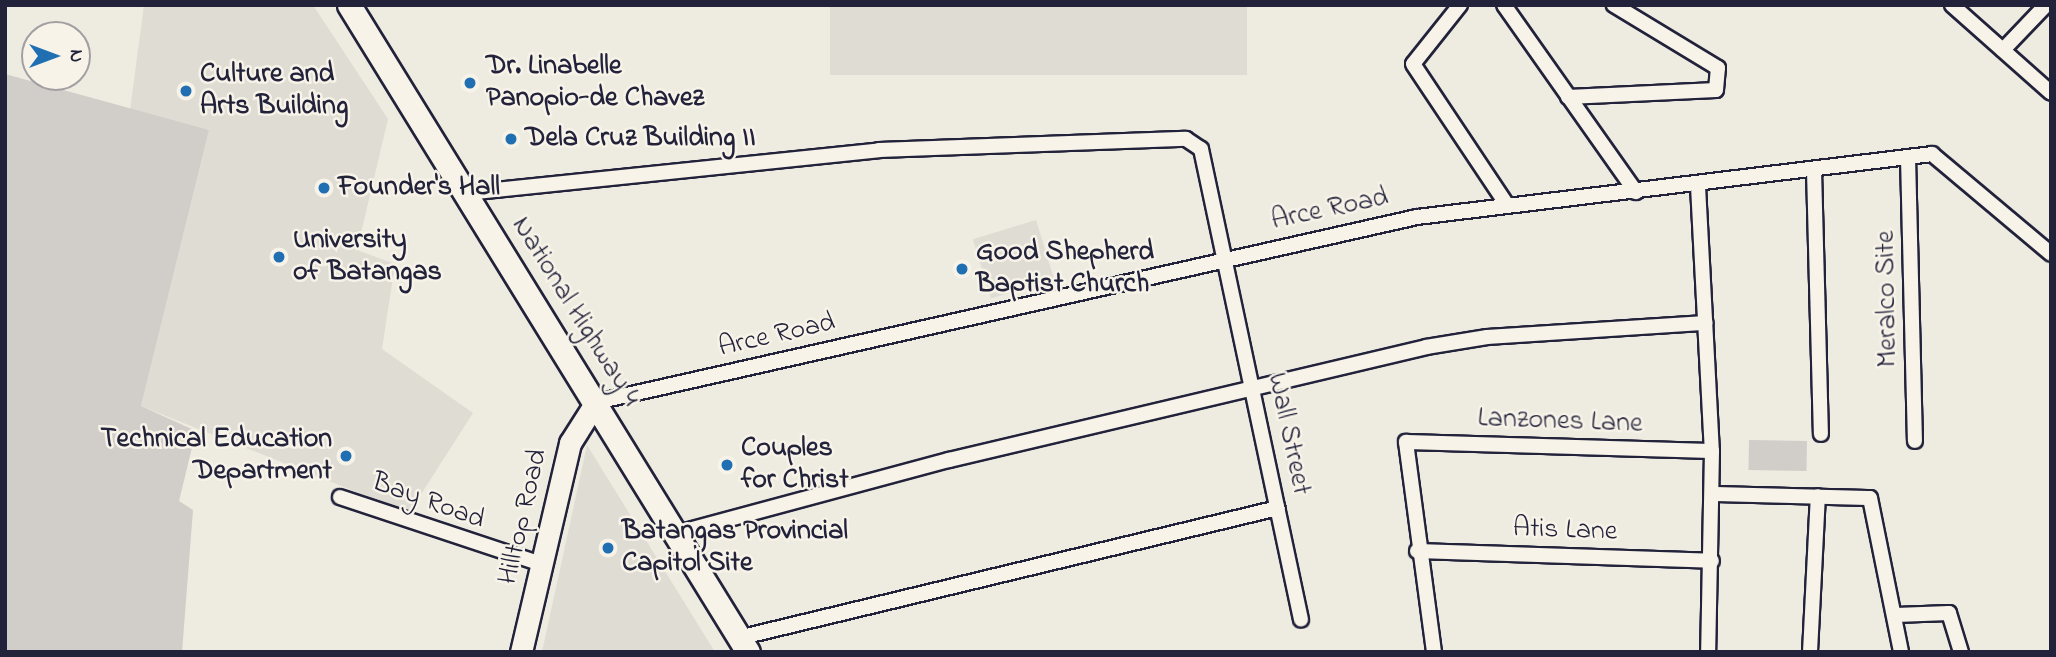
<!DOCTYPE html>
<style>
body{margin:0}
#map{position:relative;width:2056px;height:657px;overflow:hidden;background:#eeebe1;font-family:"Indie Flower",sans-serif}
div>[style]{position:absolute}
.built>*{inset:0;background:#dfdcd4;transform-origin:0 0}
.green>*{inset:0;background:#d1cdc9;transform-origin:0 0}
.roads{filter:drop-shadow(2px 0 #22223b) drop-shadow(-2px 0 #22223b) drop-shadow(0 2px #22223b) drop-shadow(0 -2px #22223b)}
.street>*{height:14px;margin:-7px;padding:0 7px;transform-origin:7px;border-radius:7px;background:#f7f3e8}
.secondary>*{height:21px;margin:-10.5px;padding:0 10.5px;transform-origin:10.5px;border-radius:10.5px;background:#f7f3e8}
.primary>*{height:23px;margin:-11.5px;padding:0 11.5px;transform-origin:11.5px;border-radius:11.5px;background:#f7f3e8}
.dots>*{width:19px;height:19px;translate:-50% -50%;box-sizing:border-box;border:4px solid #f7f3e8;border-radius:50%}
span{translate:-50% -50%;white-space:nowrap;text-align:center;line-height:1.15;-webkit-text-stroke:5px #f7f3e8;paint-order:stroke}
.poi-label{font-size:28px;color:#22223b;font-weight:700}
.left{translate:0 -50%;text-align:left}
.right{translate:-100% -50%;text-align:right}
.street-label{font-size:28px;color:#22223b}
.frame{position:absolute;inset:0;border:7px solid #22223b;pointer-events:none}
.north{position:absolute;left:21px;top:21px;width:70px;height:70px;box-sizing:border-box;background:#f7f3e8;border:2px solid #a29fa3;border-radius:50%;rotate:90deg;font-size:19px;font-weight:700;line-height:28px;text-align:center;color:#22223b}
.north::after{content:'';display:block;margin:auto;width:24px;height:32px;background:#1f6fb2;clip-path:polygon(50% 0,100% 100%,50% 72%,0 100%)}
</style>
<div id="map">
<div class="built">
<i style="clip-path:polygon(144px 5px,313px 5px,388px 119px,357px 250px,395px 264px,382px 349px,473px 413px,409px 513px,141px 406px,209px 130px,130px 110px)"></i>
<i style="left:830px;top:5px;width:417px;height:70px"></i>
<i style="left:1036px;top:220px;width:62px;height:66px;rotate:73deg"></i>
<i style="clip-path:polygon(587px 445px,715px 652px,542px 652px)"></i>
</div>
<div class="green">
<i style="clip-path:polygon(5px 74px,209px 130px,141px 406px,196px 431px,179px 501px,193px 510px,182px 652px,5px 652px)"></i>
<i style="left:1749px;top:440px;width:58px;height:30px;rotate:1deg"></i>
</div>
<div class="roads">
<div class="street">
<i style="left:1460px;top:5px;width:75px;rotate:128.5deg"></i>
<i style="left:1413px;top:64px;width:169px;rotate:56.3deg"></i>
<i style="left:1504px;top:5px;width:229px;rotate:54.8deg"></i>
<i style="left:1952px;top:5px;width:132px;rotate:41.6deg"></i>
<i style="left:2003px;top:50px;width:62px;rotate:-46.3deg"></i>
<i style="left:1568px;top:97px;width:148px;rotate:-2.7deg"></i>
<i style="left:1716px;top:90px;width:22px;rotate:-85deg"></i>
<i style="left:1718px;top:68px;width:122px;rotate:-148.8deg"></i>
<i style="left:1908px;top:157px;width:284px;rotate:88.6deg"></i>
<i style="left:1814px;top:170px;width:264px;rotate:88.5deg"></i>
<i style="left:1698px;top:186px;width:265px;rotate:87deg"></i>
<i style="left:1712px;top:451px;width:201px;rotate:91.1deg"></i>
<i style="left:466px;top:193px;width:415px;rotate:-5.9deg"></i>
<i style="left:879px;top:150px;width:307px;rotate:-2.1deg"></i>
<i style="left:1186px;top:139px;width:18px;rotate:34deg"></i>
<i style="left:1201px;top:149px;width:481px;rotate:78deg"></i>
<i style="left:596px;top:402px;width:842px;rotate:-12.7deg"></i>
<i style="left:1417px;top:217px;width:519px;rotate:-6.97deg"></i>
<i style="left:1932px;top:154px;width:155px;rotate:40deg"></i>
<i style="left:1713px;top:494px;width:157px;rotate:1.5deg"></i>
<i style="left:1870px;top:498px;width:157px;rotate:78.6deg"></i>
<i style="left:340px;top:497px;width:212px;rotate:18.4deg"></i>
<i style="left:674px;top:534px;width:285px;rotate:-15.1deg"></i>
<i style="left:949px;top:460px;width:490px;rotate:-13.3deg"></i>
<i style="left:1426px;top:347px;width:62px;rotate:-9.3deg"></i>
<i style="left:1487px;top:337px;width:219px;rotate:-3.7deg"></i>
<i style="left:1417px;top:551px;width:295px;rotate:1.9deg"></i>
<i style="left:1896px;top:615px;width:53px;rotate:-2.2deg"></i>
<i style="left:1949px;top:613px;width:41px;rotate:72.9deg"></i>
<i style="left:738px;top:638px;width:555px;rotate:-13.54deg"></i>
<i style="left:1434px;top:652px;width:212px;rotate:-97.6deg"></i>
<i style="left:1406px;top:442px;width:306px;rotate:1.7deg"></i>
<i style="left:1810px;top:652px;width:156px;rotate:-87.1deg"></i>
</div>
<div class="secondary">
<i style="left:521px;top:652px;width:215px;rotate:-76.8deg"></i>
<i style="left:570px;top:443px;width:49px;rotate:-57.6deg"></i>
</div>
<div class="primary">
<i style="left:349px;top:5px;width:760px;rotate:58.34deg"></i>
</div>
</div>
<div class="dots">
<i style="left:470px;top:83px;background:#1f6fb2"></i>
<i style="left:186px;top:91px;background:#1f6fb2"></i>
<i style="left:511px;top:139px;background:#1f6fb2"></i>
<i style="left:324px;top:188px;background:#1f6fb2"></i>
<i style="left:279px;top:257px;background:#1f6fb2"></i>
<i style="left:962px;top:269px;background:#1f6fb2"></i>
<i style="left:346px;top:456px;background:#1f6fb2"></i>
<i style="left:727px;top:465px;background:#1f6fb2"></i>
<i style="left:608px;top:548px;background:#1f6fb2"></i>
</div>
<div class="poi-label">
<span class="left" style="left:486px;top:83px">Dr. Linabelle<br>Panopio-de Chavez</span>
<span class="left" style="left:200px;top:91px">Culture and<br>Arts Building</span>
<span class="left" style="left:525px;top:139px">Dela Cruz Building II</span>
<span class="left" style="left:338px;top:188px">Founder's Hall</span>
<span class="left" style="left:293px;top:257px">University<br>of Batangas</span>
<span class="left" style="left:976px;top:269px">Good Shepherd<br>Baptist Church</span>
<span class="right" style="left:332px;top:456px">Technical Education<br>Department</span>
<span class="left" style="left:741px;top:465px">Couples<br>for Christ</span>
<span class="left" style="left:622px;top:548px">Batangas Provincial<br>Capitol Site</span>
</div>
<div class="street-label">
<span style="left:1330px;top:210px;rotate:-12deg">Arce Road</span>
<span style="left:1888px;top:299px;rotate:-91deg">Meralco Site</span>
<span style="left:575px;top:312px;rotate:58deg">National Highway 4</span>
<span style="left:777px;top:336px;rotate:-13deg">Arce Road</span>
<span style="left:1560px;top:422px;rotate:2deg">Lanzones Lane</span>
<span style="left:1288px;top:434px;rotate:78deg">Wall Street</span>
<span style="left:428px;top:502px;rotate:20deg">Bay Road</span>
<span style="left:524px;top:517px;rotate:-77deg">Hilltop Road</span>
<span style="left:1565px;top:531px;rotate:2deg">Atis Lane</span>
</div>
<div class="frame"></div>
<div class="north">N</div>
</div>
